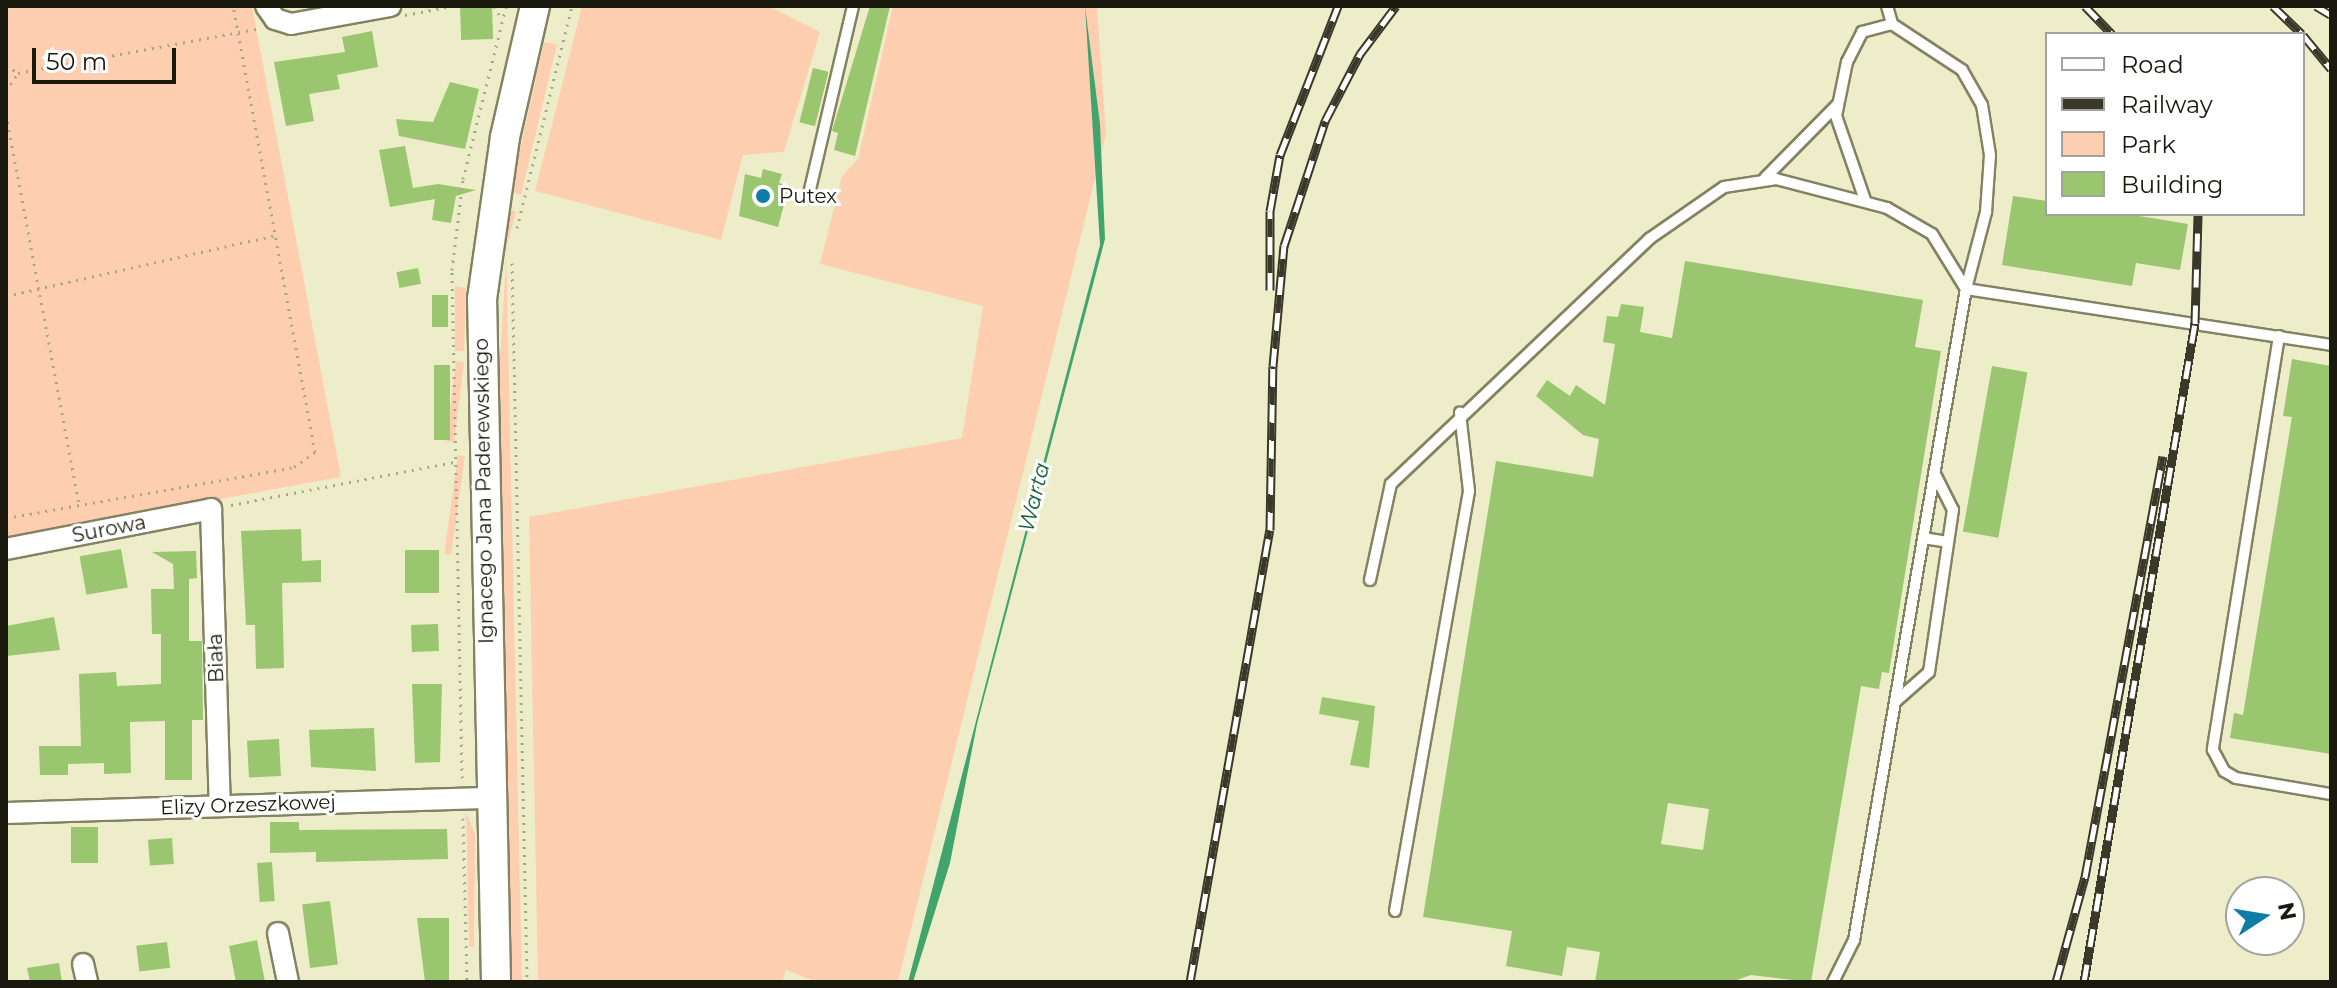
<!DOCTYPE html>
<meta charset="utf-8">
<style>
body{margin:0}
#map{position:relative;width:2337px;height:988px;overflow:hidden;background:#eeedc9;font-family:Montserrat,sans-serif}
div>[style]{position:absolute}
.green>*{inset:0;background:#fdcfb0;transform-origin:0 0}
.water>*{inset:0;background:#42a46d}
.building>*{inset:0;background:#99c66f;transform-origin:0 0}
.path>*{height:3px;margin-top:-1.5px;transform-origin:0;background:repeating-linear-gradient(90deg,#a8a78b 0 2px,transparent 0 8px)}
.roads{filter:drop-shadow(2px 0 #838262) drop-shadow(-2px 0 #838262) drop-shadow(0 2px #838262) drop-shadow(0 -2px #838262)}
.lane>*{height:10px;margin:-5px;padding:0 5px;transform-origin:5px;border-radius:5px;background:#fff}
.street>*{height:20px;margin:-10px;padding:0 10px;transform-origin:10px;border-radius:10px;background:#fff}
.secondary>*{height:28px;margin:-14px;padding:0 14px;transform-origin:14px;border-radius:14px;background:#fff}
.rail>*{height:9px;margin-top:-4.5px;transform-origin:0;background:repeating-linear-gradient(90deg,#fff 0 18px,#393829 0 36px);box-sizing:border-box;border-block:2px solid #393829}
.dots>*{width:22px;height:22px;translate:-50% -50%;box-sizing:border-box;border:4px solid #fff;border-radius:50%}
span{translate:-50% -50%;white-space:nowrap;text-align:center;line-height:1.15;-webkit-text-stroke:6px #fff;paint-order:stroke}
.poi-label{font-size:20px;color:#1a190d}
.left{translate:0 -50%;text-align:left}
.street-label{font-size:20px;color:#1a190d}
.water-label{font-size:22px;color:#1d633e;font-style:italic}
.frame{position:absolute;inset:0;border:8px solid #1a190d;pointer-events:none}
.legend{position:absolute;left:2045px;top:32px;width:260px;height:184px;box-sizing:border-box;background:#fff;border:2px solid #a3a39e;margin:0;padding:10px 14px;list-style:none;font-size:24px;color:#1a190d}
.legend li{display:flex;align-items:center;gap:16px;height:40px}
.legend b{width:40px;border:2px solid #a3a39e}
.north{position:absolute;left:2225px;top:876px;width:80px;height:80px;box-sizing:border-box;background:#fff;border:2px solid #a3a39e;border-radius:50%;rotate:78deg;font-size:22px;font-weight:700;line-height:32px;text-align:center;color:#1a190d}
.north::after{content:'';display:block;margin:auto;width:28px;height:36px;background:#0d7da5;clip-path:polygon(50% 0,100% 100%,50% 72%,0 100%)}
.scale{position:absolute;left:32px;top:48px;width:144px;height:36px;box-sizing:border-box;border:4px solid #1a190d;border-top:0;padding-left:10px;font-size:24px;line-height:28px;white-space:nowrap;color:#1a190d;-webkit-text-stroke:6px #fff;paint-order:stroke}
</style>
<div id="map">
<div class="green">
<i style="clip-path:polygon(6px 6px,252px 6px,341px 477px,6px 538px)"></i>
<i style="clip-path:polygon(582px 6px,769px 6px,820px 32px,784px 152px,743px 155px,721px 240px,535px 191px)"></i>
<i style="clip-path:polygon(893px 6px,1097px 6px,1106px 134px,898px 982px,816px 982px,786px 970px,782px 982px,538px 982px,529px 517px,962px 438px,983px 306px,820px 264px,842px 176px,858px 159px)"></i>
<i style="clip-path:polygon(544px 42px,557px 44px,521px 195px,512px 192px,515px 172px)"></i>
<i style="clip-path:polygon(509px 210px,516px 212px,506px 249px,522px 982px,509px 982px,497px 412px)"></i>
<i style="clip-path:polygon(455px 286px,466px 288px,464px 351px,455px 351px)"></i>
<i style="left:456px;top:361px;width:8px;height:81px;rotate:7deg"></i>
<i style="left:458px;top:455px;width:7px;height:100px;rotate:8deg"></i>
<i style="clip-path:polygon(466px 812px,475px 834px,474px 947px,469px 947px)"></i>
</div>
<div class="water">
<i style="clip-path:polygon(1085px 6px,1100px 124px,1105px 239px,977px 724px,950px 863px,913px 982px,908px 982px,1100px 245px)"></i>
</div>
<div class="building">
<i style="left:492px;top:6px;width:33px;height:32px;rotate:88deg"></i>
<i style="clip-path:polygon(870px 6px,890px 6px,855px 156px,834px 150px,838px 133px,832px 131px)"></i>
<i style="clip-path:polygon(372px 31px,378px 67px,337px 75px,340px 89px,309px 94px,314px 121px,286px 126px,274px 62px,345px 52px,342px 37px)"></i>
<i style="left:813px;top:68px;width:16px;height:56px;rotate:14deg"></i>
<i style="clip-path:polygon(450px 82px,479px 89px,465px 149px,399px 136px,396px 119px,433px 122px)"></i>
<i style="clip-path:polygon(405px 146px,413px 188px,438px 184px,476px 190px,456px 196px,451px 223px,432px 220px,435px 199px,390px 207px,379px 150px)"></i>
<i style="clip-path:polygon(763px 169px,782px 174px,779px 183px,789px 186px,778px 227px,739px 216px,745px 174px,761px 178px)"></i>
<i style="clip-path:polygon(2013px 196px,2047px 201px,2047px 214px,2127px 214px,2188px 224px,2180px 270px,2136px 263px,2132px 286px,2002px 265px)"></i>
<i style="clip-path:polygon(evenodd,1685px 261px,1923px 300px,1915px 347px,1941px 351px,1889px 673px,1882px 672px,1879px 689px,1861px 686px,1811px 982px,1751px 975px,1731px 982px,1595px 982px,1600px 952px,1567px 947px,1562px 976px,1506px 966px,1512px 931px,1423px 917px,1496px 461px,1593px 477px,1599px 439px,1583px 435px,1536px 396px,1547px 380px,1570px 396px,1576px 385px,1605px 405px,1615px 344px,1603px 342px,1607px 316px,1618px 317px,1621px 304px,1644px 307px,1640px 332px,1672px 338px,1685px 261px,1668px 803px,1709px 809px,1703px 850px,1661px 844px,1668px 803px)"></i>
<i style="left:418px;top:268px;width:16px;height:22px;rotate:79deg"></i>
<i style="left:432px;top:295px;width:16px;height:32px"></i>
<i style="clip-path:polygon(2292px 359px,2331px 366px,2331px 754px,2230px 738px,2234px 713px,2243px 715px,2292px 417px,2283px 416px)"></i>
<i style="left:434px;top:365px;width:16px;height:75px"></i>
<i style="left:1992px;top:366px;width:36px;height:168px;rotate:10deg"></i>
<i style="clip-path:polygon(301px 529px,302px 561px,321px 560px,321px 582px,282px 583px,284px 668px,256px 669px,255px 625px,246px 625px,241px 531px)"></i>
<i style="left:121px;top:549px;width:39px;height:42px;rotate:80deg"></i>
<i style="left:405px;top:550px;width:34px;height:43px"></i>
<i style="clip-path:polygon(196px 551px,197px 578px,189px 579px,189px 641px,202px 641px,203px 720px,192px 720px,192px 780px,165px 780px,165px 721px,130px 722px,131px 773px,104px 774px,104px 763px,68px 764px,68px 775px,40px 775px,39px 746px,81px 746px,79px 674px,116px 672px,117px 686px,161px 684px,161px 634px,152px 634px,151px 589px,174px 589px,173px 564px,152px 552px)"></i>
<i style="clip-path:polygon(54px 617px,60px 650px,6px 656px,6px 626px)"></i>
<i style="left:438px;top:624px;width:27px;height:27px;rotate:88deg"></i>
<i style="clip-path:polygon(412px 684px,442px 684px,440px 762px,415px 763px)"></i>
<i style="clip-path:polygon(1322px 697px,1375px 706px,1369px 768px,1350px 765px,1359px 721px,1319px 714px)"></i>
<i style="clip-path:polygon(374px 728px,376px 771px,311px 767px,309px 730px)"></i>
<i style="left:279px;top:739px;width:37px;height:32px;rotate:87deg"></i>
<i style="clip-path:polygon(270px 822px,299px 822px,299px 830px,447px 829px,448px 859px,316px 862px,316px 852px,270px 853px)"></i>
<i style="left:71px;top:827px;width:27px;height:36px"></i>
<i style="left:172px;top:838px;width:26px;height:24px;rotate:86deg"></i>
<i style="left:272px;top:862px;width:39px;height:15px;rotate:86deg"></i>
<i style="left:330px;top:901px;width:64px;height:28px;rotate:83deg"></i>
<i style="clip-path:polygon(417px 918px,449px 918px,449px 982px,425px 982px)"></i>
<i style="clip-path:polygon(257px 940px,265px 982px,236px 982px,229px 946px)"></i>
<i style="left:167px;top:942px;width:26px;height:31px;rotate:83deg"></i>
<i style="clip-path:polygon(59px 963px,62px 982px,30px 982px,27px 968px)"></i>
</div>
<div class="path">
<i style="left:494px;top:6px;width:16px;rotate:60deg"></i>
<i style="left:405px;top:15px;width:49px;rotate:-10.6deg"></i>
<i style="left:6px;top:65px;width:14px;rotate:34deg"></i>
<i style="left:18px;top:73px;width:242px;rotate:-10.5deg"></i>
<i style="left:6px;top:91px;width:22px;rotate:-56deg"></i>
<i style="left:6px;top:114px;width:397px;rotate:79.4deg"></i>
<i style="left:517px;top:228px;width:229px;rotate:-76.1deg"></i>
<i style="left:512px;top:263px;width:719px;rotate:88.8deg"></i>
<i style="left:6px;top:296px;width:277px;rotate:-12.7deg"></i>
<i style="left:231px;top:505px;width:228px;rotate:-10.9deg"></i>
<i style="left:6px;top:518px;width:292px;rotate:-10deg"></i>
<i style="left:294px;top:467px;width:26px;rotate:-36deg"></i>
<i style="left:315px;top:452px;width:453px;rotate:-100.4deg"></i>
<i style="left:462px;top:778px;width:508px;rotate:-91.13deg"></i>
<i style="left:452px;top:270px;width:92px;rotate:-83.1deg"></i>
<i style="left:463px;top:179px;width:178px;rotate:-76deg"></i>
<i style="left:463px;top:818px;width:164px;rotate:88.6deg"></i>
</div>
<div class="roads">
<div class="lane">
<i style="left:1887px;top:6px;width:19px;rotate:74deg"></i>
<i style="left:1765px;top:178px;width:104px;rotate:-45.4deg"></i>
<i style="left:808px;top:198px;width:197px;rotate:-76.8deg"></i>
<i style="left:1865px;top:200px;width:89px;rotate:-109deg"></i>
<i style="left:1836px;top:116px;width:55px;rotate:-78.5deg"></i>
<i style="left:1847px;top:62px;width:34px;rotate:-63deg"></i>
<i style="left:1862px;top:32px;width:31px;rotate:-15deg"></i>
<i style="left:1892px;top:24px;width:84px;rotate:33.3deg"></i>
<i style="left:1962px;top:70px;width:40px;rotate:60.3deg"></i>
<i style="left:1982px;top:105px;width:51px;rotate:80.9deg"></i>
<i style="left:1990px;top:155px;width:57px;rotate:94deg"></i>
<i style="left:1986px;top:212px;width:80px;rotate:104.6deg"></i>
<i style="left:2279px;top:336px;width:419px;rotate:99.1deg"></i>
<i style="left:2213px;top:750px;width:24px;rotate:62deg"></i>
<i style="left:2224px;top:771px;width:14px;rotate:30deg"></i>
<i style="left:2236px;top:778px;width:96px;rotate:9.6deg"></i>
<i style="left:1923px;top:538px;width:25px;rotate:9deg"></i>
<i style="left:1370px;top:580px;width:98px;rotate:-77.7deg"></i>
<i style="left:1391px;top:484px;width:356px;rotate:-43.5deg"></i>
<i style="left:1649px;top:239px;width:91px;rotate:-34.7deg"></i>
<i style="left:1724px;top:187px;width:53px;rotate:-8.7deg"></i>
<i style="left:1776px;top:179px;width:115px;rotate:14.6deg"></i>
<i style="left:1887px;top:208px;width:52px;rotate:30deg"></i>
<i style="left:1932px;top:234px;width:65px;rotate:58.3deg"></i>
<i style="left:1895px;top:702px;width:45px;rotate:-41.4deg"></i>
<i style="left:1929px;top:672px;width:164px;rotate:-81.6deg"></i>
<i style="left:1953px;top:510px;width:42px;rotate:-116.6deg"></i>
<i style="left:1395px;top:911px;width:426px;rotate:-80deg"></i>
<i style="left:1469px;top:491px;width:79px;rotate:-96.6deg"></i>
<i style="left:1833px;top:982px;width:47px;rotate:-63.4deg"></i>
<i style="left:1854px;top:940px;width:661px;rotate:-80.24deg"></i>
<i style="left:1966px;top:289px;width:369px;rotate:8.7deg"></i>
</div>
<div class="street">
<i style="left:266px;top:6px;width:16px;rotate:55deg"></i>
<i style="left:275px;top:19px;width:17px;rotate:17deg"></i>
<i style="left:291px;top:24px;width:101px;rotate:-10.3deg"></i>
<i style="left:6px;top:549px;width:209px;rotate:-11deg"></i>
<i style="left:211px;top:509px;width:297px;rotate:88.3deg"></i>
<i style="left:6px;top:813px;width:484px;rotate:-1.8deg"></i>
<i style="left:278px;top:933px;width:50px;rotate:78.5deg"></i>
<i style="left:83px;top:964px;width:18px;rotate:77deg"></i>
</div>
<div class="secondary">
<i style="left:496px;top:982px;width:683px;rotate:-91.17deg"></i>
<i style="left:482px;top:299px;width:164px;rotate:-81.9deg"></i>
<i style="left:505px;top:137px;width:134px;rotate:-77.1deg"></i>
</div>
</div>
<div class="rail">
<i style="left:2085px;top:6px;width:39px;rotate:46deg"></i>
<i style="left:2273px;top:6px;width:40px;rotate:44deg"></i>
<i style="left:2316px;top:6px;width:17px;rotate:31deg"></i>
<i style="left:2303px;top:35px;width:44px;rotate:50.5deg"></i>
<i style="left:1270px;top:290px;width:79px;rotate:-90deg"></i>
<i style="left:1270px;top:211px;width:57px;rotate:-79.9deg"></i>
<i style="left:1280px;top:155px;width:160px;rotate:-68.7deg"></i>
<i style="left:1190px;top:982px;width:459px;rotate:-80deg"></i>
<i style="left:1270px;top:530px;width:164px;rotate:-89deg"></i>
<i style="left:1273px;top:366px;width:121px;rotate:-84.8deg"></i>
<i style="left:1284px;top:246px;width:132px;rotate:-71.8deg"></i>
<i style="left:1325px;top:121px;width:76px;rotate:-62.4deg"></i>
<i style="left:1360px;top:54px;width:60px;rotate:-53.1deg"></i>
<i style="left:2056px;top:982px;width:109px;rotate:-74.6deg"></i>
<i style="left:2085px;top:877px;width:428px;rotate:-79.5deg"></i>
<i style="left:2084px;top:982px;width:668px;rotate:-80.44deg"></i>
<i style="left:2195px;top:323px;width:109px;rotate:-88.4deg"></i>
</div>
<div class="dots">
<i style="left:763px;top:196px;background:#0d7da5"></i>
</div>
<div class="poi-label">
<span class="left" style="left:779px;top:196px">Putex</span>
</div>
<div class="street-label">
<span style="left:484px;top:491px;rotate:-91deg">Ignacego Jana Paderewskiego</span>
<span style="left:109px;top:529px;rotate:-11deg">Surowa</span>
<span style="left:216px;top:658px;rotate:-92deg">Biała</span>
<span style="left:248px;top:805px;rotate:-2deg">Elizy Orzeszkowej</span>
</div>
<div class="water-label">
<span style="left:1034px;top:497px;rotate:-76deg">Warta</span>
</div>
<div class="frame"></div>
<ul class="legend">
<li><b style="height:10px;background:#fff"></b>Road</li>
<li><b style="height:10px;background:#393829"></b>Railway</li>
<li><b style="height:22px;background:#fdcfb0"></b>Park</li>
<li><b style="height:22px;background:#99c66f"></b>Building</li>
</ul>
<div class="north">N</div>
<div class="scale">50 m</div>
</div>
